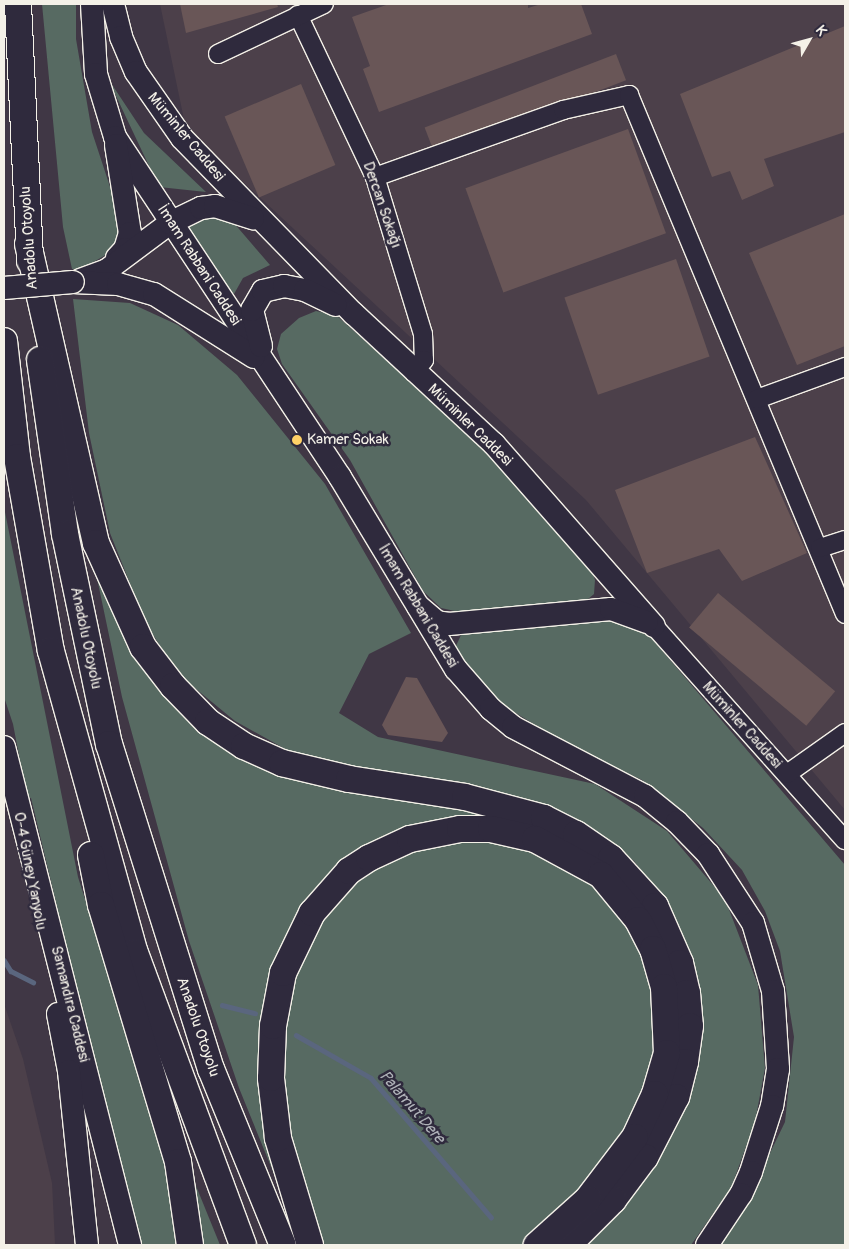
<!DOCTYPE html>
<meta charset="utf-8">
<style>
body{margin:0}
#map{position:relative;width:849px;height:1249px;overflow:hidden;background:#403745;font-family:Pangolin,sans-serif}
div>[style]{position:absolute}
.built>*{inset:0;background:#4c404a}
.green>*{inset:0;background:#576a62}
.stream>*{height:4.5px;margin:-2.25px;padding:0 2.25px;transform-origin:2.25px;border-radius:2.25px;background:#5a667e}
.building>*{inset:0;background:#695657;transform-origin:0 0}
.roads{filter:drop-shadow(1px 0 #f4f1e8) drop-shadow(-1px 0 #f4f1e8) drop-shadow(0 1px #f4f1e8) drop-shadow(0 -1px #f4f1e8)}
.minor>*{height:18px;margin:-9px;padding:0 9px;transform-origin:9px;border-radius:9px;background:#2f2a3d}
.major>*{height:22px;margin:-11px;padding:0 11px;transform-origin:11px;border-radius:11px;background:#2f2a3d}
.highway>*{height:26px;margin:-13px;padding:0 13px;transform-origin:13px;border-radius:13px;background:#2f2a3d}
.bridges{filter:drop-shadow(1px 0 #f4f1e8) drop-shadow(-1px 0 #f4f1e8) drop-shadow(0 1px #f4f1e8) drop-shadow(0 -1px #f4f1e8)}
.major-bridge>*{height:22px;margin:-11px;padding:0 11px;transform-origin:11px;border-radius:11px;background:#2f2a3d}
.dots>*{width:14px;height:14px;translate:-50% -50%;box-sizing:border-box;border:2px solid #2f2a3d;border-radius:50%}
span{translate:-50% -50%;white-space:nowrap;text-align:center;line-height:1.15;-webkit-text-stroke:5px #2f2a3d;paint-order:stroke}
.street-label{font-size:15px;color:#f4f1e8}
.poi-label{font-size:15px;color:#f4f1e8}
.left{translate:0 -50%;text-align:left}
.water-label{font-size:16px;color:#afb2b8;font-style:italic}
.frame{position:absolute;inset:0;border:5px solid #f4f1e8;pointer-events:none}
.north{position:absolute;left:784px;top:15px;width:50px;height:50px;-webkit-text-stroke:4px #2f2a3d;paint-order:stroke;rotate:52deg;font-size:14px;font-weight:700;line-height:20px;text-align:center;color:#f4f1e8}
.north::after{content:'';display:block;margin:auto;width:18px;height:22px;background:#f4f1e8;clip-path:polygon(50% 0,100% 100%,50% 72%,0 100%)}
</style>
<div id="map">
<div class="built">
<i style="clip-path:polygon(160px 4px,845px 4px,845px 810px,586px 500px,186px 129px)"></i>
<i style="clip-path:polygon(4px 1004px,23px 1059px,52px 1183px,55px 1245px,4px 1245px)"></i>
</div>
<div class="green">
<i style="clip-path:polygon(42px 4px,76px 4px,76px 39px,92px 132px,121px 220px,121px 238px,111px 252px,81px 269px,72px 269px,63px 227px)"></i>
<i style="clip-path:polygon(107px 77px,144px 133px,206px 192px,159px 187px)"></i>
<i style="clip-path:polygon(201px 213px,233px 222px,270px 265px,243px 278px,234px 294px,180px 224px)"></i>
<i style="clip-path:polygon(73px 299px,130px 303px,178px 325px,237px 375px,325px 484px,411px 633px,369px 654px,339px 713px,378px 737px,595px 784px,667px 831px,725px 899px,758px 985px,765px 1068px,755px 1122px,731px 1188px,691px 1245px,581px 1245px,694px 971px,683px 936px,665px 903px,634px 861px,573px 818px,517px 798px,303px 759px,235px 721px,179px 675px,146px 624px,110px 533px,89px 433px)"></i>
<i style="clip-path:polygon(316px 311px,336px 315px,486px 449px,590px 565px,595px 580px,594px 594px,581px 605px,464px 613px,441px 608px,423px 591px,350px 460px,282px 364px,277px 349px,281px 334px,299px 318px)"></i>
<i style="clip-path:polygon(4px 507px,78px 877px,166px 1153px,182px 1245px,138px 1245px,31px 798px,27px 797px,13px 724px,4px 697px)"></i>
<i style="clip-path:polygon(94px 564px,204px 732px,450px 804px,530px 822px,666px 944px,653px 1120px,661px 946px,529px 828px,365px 850px,266px 998px,287px 1206px,239px 1088px,189px 941px,122px 697px)"></i>
<i style="clip-path:polygon(595px 620px,636px 620px,845px 865px,845px 1245px,717px 1245px,740px 1215px,785px 1122px,794px 1037px,780px 951px,765px 911px,742px 870px,703px 828px,642px 780px,568px 745px,501px 704px,462px 664px,455px 648px,461px 635px)"></i>
<i style="clip-path:polygon(440px 840px,510px 840px,568px 863px,619px 907px,650px 967px,656px 1055px,629px 1129px,573px 1199px,525px 1245px,321px 1245px,292px 1151px,283px 1100px,282px 1018px,306px 942px,352px 882px,378px 863px)"></i>
<i style="clip-path:polygon(194px 1181px,220px 1245px,197px 1245px)"></i>
</div>
<div class="stream">
<i style="left:4px;top:960px;width:13px;rotate:58deg"></i>
<i style="left:11px;top:971px;width:25px;rotate:27deg"></i>
<i style="left:222px;top:1005px;width:34px;rotate:14deg"></i>
<i style="left:296px;top:1035px;width:86px;rotate:29.8deg"></i>
<i style="left:371px;top:1078px;width:184px;rotate:49.2deg"></i>
</div>
<div class="building">
<i style="clip-path:polygon(180px 4px,277px 4px,278px 7px,186px 33px)"></i>
<i style="clip-path:polygon(389px 4px,528px 4px,528px 8px,541px 4px,581px 4px,592px 34px,379px 112px,363px 69px,370px 66px,352px 17px)"></i>
<i style="clip-path:polygon(845px 26px,845px 132px,764px 159px,774px 186px,742px 200px,730px 171px,712px 177px,680px 94px)"></i>
<i style="left:616px;top:54px;width:28px;height:205px;rotate:69deg"></i>
<i style="left:301px;top:84px;width:88px;height:83px;rotate:67deg"></i>
<i style="left:628px;top:129px;width:111px;height:173px;rotate:70deg"></i>
<i style="clip-path:polygon(845px 214px,845px 346px,797px 365px,749px 253px)"></i>
<i style="left:676px;top:259px;width:103px;height:118px;rotate:71deg"></i>
<i style="clip-path:polygon(755px 437px,807px 553px,742px 581px,719px 549px,647px 573px,615px 490px)"></i>
<i style="left:718px;top:593px;width:153px;height:45px;rotate:40deg"></i>
<i style="clip-path:polygon(406px 677px,417px 678px,448px 733px,442px 742px,388px 735px,382px 725px)"></i>
</div>
<div class="roads">
<div class="minor">
<i style="left:298px;top:15px;width:179px;rotate:64.6deg"></i>
<i style="left:375px;top:177px;width:164px;rotate:73deg"></i>
<i style="left:423px;top:334px;width:26px;rotate:88deg"></i>
<i style="left:424px;top:360px;width:16px;rotate:130deg"></i>
<i style="left:218px;top:54px;width:117px;rotate:-25.3deg"></i>
<i style="left:375px;top:177px;width:200px;rotate:-19.6deg"></i>
<i style="left:563px;top:110px;width:68px;rotate:-12.8deg"></i>
<i style="left:629px;top:95px;width:562px;rotate:67.4deg"></i>
<i style="left:757px;top:399px;width:94px;rotate:-20deg"></i>
<i style="left:820px;top:548px;width:26px;rotate:-18deg"></i>
<i style="left:654px;top:626px;width:287px;rotate:48.3deg"></i>
<i style="left:787px;top:774px;width:71px;rotate:-35.3deg"></i>
</div>
<div class="major">
<i style="left:92px;top:4px;width:70px;rotate:86.7deg"></i>
<i style="left:96px;top:74px;width:66px;rotate:73.2deg"></i>
<i style="left:115px;top:137px;width:408px;rotate:56.5deg"></i>
<i style="left:340px;top:477px;width:224px;rotate:58.9deg"></i>
<i style="left:456px;top:669px;width:53px;rotate:48.8deg"></i>
<i style="left:491px;top:709px;width:28px;rotate:39deg"></i>
<i style="left:513px;top:727px;width:149px;rotate:27.6deg"></i>
<i style="left:645px;top:796px;width:41px;rotate:39.1deg"></i>
<i style="left:677px;top:822px;width:45px;rotate:45.9deg"></i>
<i style="left:708px;top:854px;width:82px;rotate:56.9deg"></i>
<i style="left:753px;top:923px;width:71px;rotate:73.6deg"></i>
<i style="left:773px;top:991px;width:78px;rotate:86.3deg"></i>
<i style="left:778px;top:1069px;width:37px;rotate:99deg"></i>
<i style="left:772px;top:1106px;width:69px;rotate:107.7deg"></i>
<i style="left:751px;top:1172px;width:24px;rotate:114deg"></i>
<i style="left:741px;top:1194px;width:61px;rotate:123.7deg"></i>
<i style="left:113px;top:4px;width:34px;rotate:76deg"></i>
<i style="left:121px;top:37px;width:38px;rotate:67deg"></i>
<i style="left:136px;top:72px;width:80px;rotate:55.1deg"></i>
<i style="left:182px;top:138px;width:246px;rotate:45.7deg"></i>
<i style="left:354px;top:314px;width:191px;rotate:42.9deg"></i>
<i style="left:494px;top:444px;width:242px;rotate:48.7deg"></i>
<i style="left:116px;top:145px;width:89px;rotate:81deg"></i>
<i style="left:130px;top:233px;width:17px;rotate:107deg"></i>
<i style="left:125px;top:249px;width:12px;rotate:132deg"></i>
<i style="left:80px;top:280px;width:29px;rotate:-20deg"></i>
<i style="left:107px;top:270px;width:79px;rotate:-36.7deg"></i>
<i style="left:170px;top:223px;width:34px;rotate:-26deg"></i>
<i style="left:201px;top:208px;width:14px;rotate:-8deg"></i>
<i style="left:215px;top:206px;width:40px;rotate:18deg"></i>
<i style="left:73px;top:282px;width:45px;rotate:2.5deg"></i>
<i style="left:118px;top:284px;width:37px;rotate:16deg"></i>
<i style="left:154px;top:294px;width:118px;rotate:32.2deg"></i>
<i style="left:261px;top:346px;width:37px;rotate:-104deg"></i>
<i style="left:252px;top:310px;width:22px;rotate:-60deg"></i>
<i style="left:263px;top:291px;width:22px;rotate:-13deg"></i>
<i style="left:284px;top:286px;width:21px;rotate:11deg"></i>
<i style="left:305px;top:290px;width:34px;rotate:26deg"></i>
<i style="left:418px;top:606px;width:25px;rotate:40deg"></i>
<i style="left:437px;top:622px;width:12px;rotate:9deg"></i>
<i style="left:449px;top:624px;width:163px;rotate:-5.3deg"></i>
<i style="left:611px;top:609px;width:38px;rotate:20deg"></i>
<i style="left:4px;top:747px;width:514px;rotate:75.8deg"></i>
<i style="left:58px;top:1014px;width:58px;rotate:79.1deg"></i>
<i style="left:69px;top:1071px;width:175px;rotate:84.1deg"></i>
</div>
<div class="highway">
<i style="left:18px;top:4px;width:257px;rotate:87.3deg"></i>
<i style="left:28px;top:244px;width:307px;rotate:77.2deg"></i>
<i style="left:96px;top:543px;width:114px;rotate:65.7deg"></i>
<i style="left:143px;top:647px;width:49px;rotate:52.4deg"></i>
<i style="left:173px;top:686px;width:50px;rotate:45.8deg"></i>
<i style="left:208px;top:722px;width:43px;rotate:33.7deg"></i>
<i style="left:244px;top:746px;width:42px;rotate:24.1deg"></i>
<i style="left:282px;top:763px;width:69px;rotate:13.4deg"></i>
<i style="left:349px;top:779px;width:117px;rotate:8.8deg"></i>
<i style="left:465px;top:797px;width:82px;rotate:14.9deg"></i>
<i style="left:544px;top:818px;width:36px;rotate:27deg"></i>
<i style="left:576px;top:834px;width:42px;rotate:34.4deg"></i>
<i style="left:611px;top:858px;width:65px;rotate:47.5deg"></i>
<i style="left:655px;top:906px;width:62px;rotate:66.3deg"></i>
<i style="left:680px;top:963px;width:31px;rotate:77deg"></i>
<i style="left:687px;top:993px;width:33px;rotate:85deg"></i>
<i style="left:690px;top:1026px;width:36px;rotate:98deg"></i>
<i style="left:685px;top:1062px;width:36px;rotate:104deg"></i>
<i style="left:676px;top:1097px;width:68px;rotate:117.3deg"></i>
<i style="left:645px;top:1157px;width:54px;rotate:126.7deg"></i>
<i style="left:613px;top:1200px;width:64px;rotate:135deg"></i>
<i style="left:4px;top:341px;width:117px;rotate:83.6deg"></i>
<i style="left:17px;top:457px;width:197px;rotate:80.1deg"></i>
<i style="left:51px;top:651px;width:313px;rotate:74.5deg"></i>
<i style="left:135px;top:953px;width:311px;rotate:69.7deg"></i>
<i style="left:40px;top:360px;width:176px;rotate:81.8deg"></i>
<i style="left:65px;top:534px;width:215px;rotate:78.2deg"></i>
<i style="left:109px;top:744px;width:341px;rotate:72.6deg"></i>
<i style="left:211px;top:1069px;width:190px;rotate:67.8deg"></i>
<i style="left:91px;top:855px;width:51px;rotate:78.7deg"></i>
<i style="left:101px;top:905px;width:268px;rotate:73.3deg"></i>
<i style="left:178px;top:1162px;width:84px;rotate:81.8deg"></i>
<i style="left:310px;top:1245px;width:112px;rotate:-106.7deg"></i>
<i style="left:278px;top:1138px;width:60px;rotate:-96.7deg"></i>
<i style="left:271px;top:1078px;width:52px;rotate:-87.8deg"></i>
<i style="left:273px;top:1026px;width:54px;rotate:-79.3deg"></i>
<i style="left:283px;top:973px;width:67px;rotate:-64.2deg"></i>
<i style="left:312px;top:913px;width:56px;rotate:-48.6deg"></i>
<i style="left:349px;top:871px;width:24px;rotate:-33deg"></i>
<i style="left:369px;top:858px;width:45px;rotate:-24.9deg"></i>
<i style="left:410px;top:839px;width:51px;rotate:-11.3deg"></i>
<i style="left:460px;top:829px;width:31px"></i>
<i style="left:491px;top:829px;width:45px;rotate:12.8deg"></i>
<i style="left:535px;top:839px;width:75px;rotate:28.6deg"></i>
<i style="left:601px;top:875px;width:58px;rotate:50.6deg"></i>
<i style="left:638px;top:920px;width:33px;rotate:63deg"></i>
<i style="left:653px;top:949px;width:40px;rotate:74deg"></i>
<i style="left:664px;top:987px;width:66px;rotate:87.4deg"></i>
<i style="left:667px;top:1053px;width:43px;rotate:106.3deg"></i>
<i style="left:655px;top:1094px;width:47px;rotate:114.9deg"></i>
<i style="left:635px;top:1137px;width:78px;rotate:127.2deg"></i>
<i style="left:588px;top:1199px;width:69px;rotate:138deg"></i>
</div>
</div>
<div class="bridges">
<div class="major-bridge">
<i style="left:4px;top:288px;width:69px;rotate:-5deg"></i>
</div>
</div>
<div class="dots">
<i style="left:297px;top:440px;background:#ffd166"></i>
</div>
<div class="street-label">
<span style="left:186px;top:137px;rotate:50deg">Müminler Caddesi</span>
<span style="left:382px;top:205px;rotate:71deg">Dercan Sokağı</span>
<span style="left:29px;top:238px;rotate:-94deg">Anadolu Otoyolu</span>
<span style="left:199px;top:265px;rotate:57deg">İmam Rabbani Caddesi</span>
<span style="left:470px;top:425px;rotate:44deg">Müminler Caddesi</span>
<span style="left:418px;top:606px;rotate:59deg">İmam Rabbani Caddesi</span>
<span style="left:86px;top:638px;rotate:78deg">Anadolu Otoyolu</span>
<span style="left:742px;top:725px;rotate:48deg">Müminler Caddesi</span>
<span style="left:30px;top:871px;rotate:79deg">O-4 Güney Yanyolu</span>
<span style="left:70px;top:1004px;rotate:76deg">Samandıra Caddesi</span>
<span style="left:198px;top:1027px;rotate:71deg">Anadolu Otoyolu</span>
</div>
<div class="poi-label">
<span class="left" style="left:307px;top:440px">Kamer Sokak</span>
</div>
<div class="water-label">
<span style="left:412px;top:1107px;rotate:49deg">Palamut Dere</span>
</div>
<div class="frame"></div>
<div class="north">K</div>
</div>
